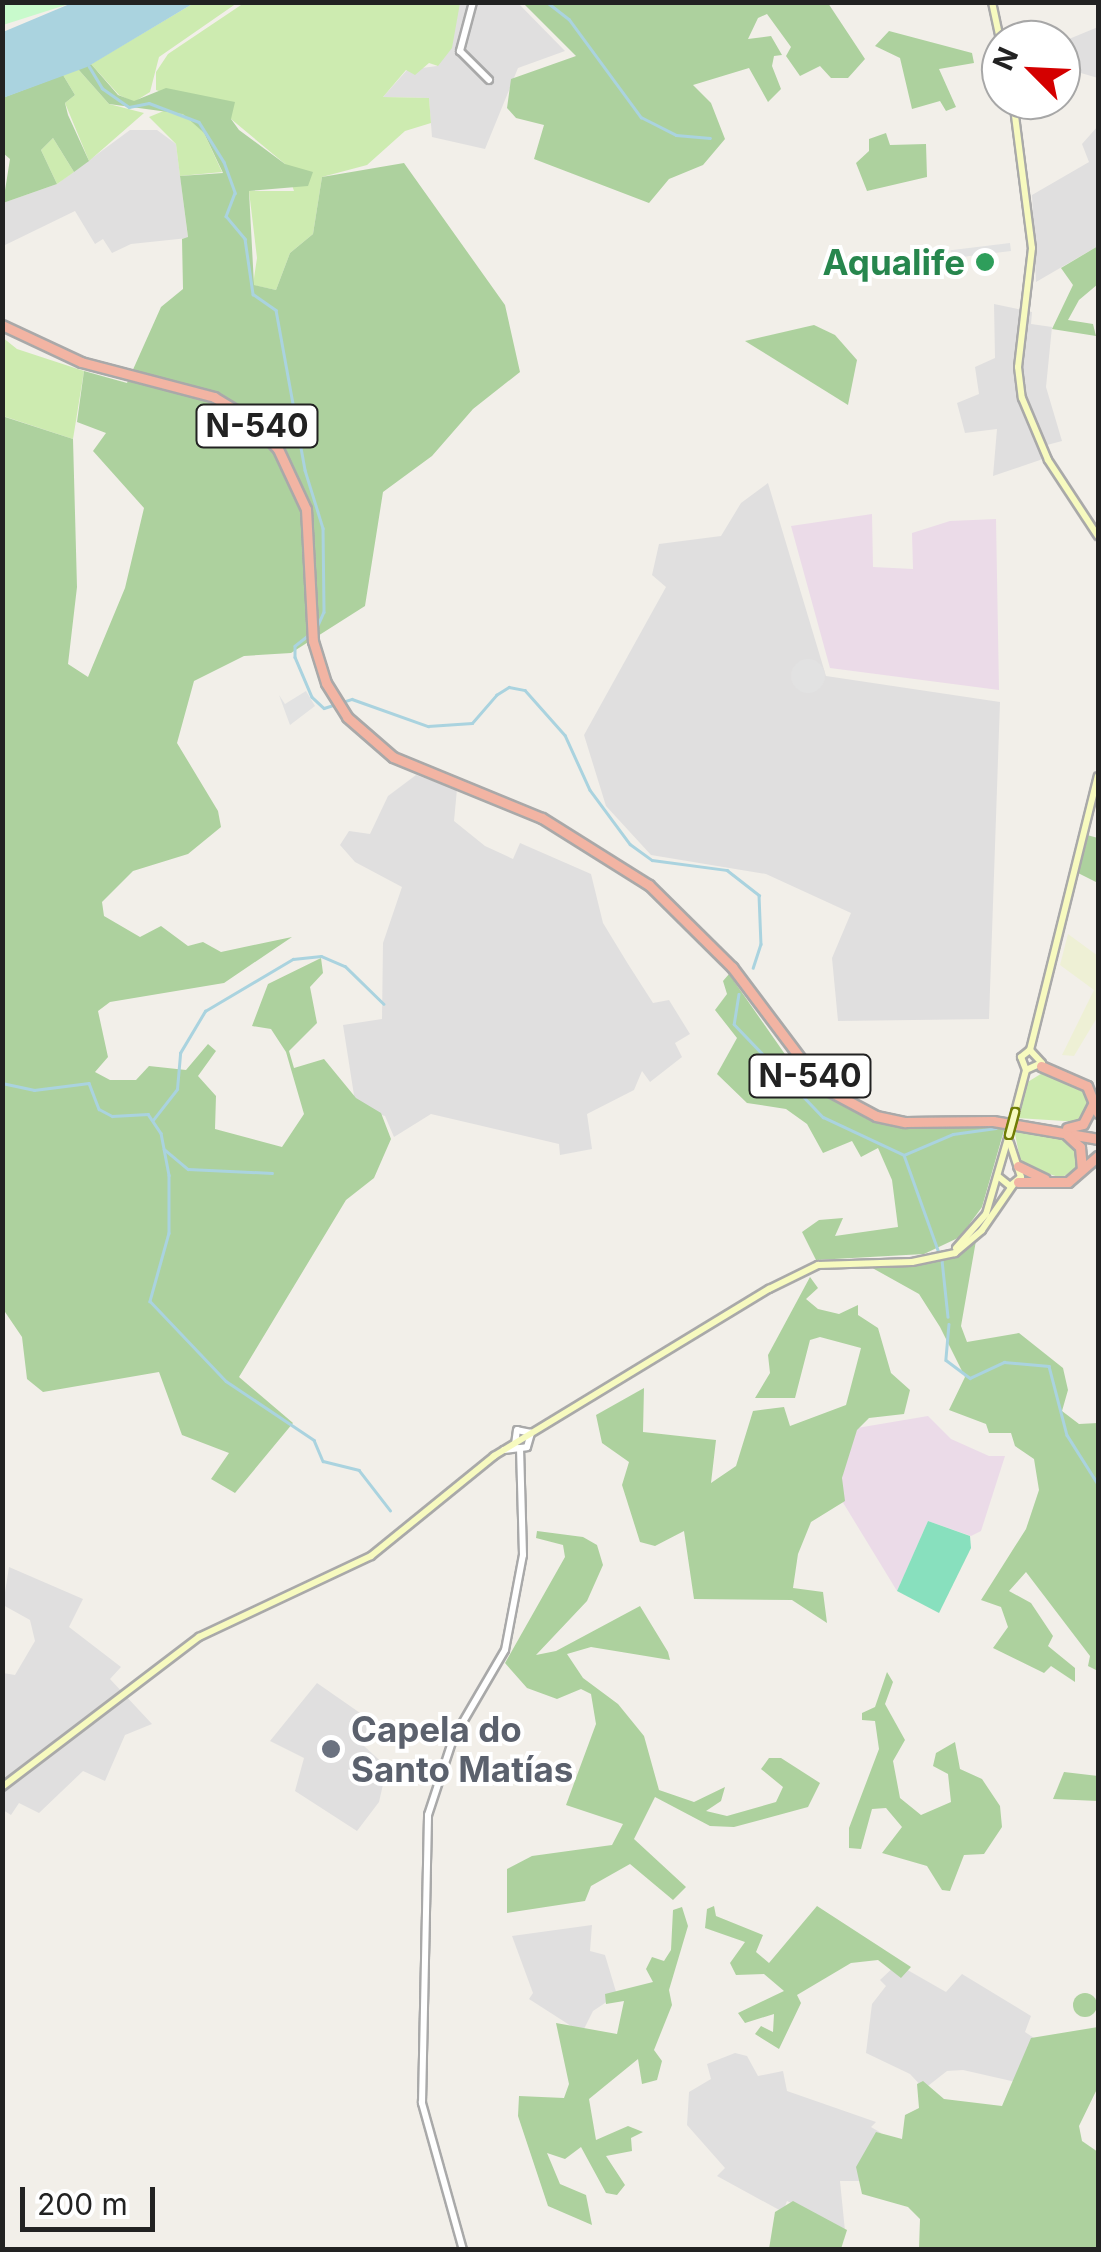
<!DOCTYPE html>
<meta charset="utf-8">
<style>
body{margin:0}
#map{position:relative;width:1101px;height:2252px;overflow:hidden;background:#f2efe9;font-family:Inter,sans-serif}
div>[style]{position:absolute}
.residential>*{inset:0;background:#e0dfdf}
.industrial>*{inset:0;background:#ebdbe8}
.farmland>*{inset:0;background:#eef0d5}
.grass>*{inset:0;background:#cdebb0}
.forest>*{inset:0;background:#add19e}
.round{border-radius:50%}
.park>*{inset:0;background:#c8facc}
.pitch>*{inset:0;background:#88e0be}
.parking>*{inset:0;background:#e2e2e2;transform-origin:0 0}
.water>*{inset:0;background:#aad3df}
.stream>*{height:2.5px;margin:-1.25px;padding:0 1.25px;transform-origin:1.25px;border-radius:1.25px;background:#aad3df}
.roads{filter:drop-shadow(2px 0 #a9a9a9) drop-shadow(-2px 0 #a9a9a9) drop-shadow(0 2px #a9a9a9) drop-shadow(0 -2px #a9a9a9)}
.tertiary>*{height:6px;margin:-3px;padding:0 3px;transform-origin:3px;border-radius:3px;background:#fff}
.secondary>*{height:6px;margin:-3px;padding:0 3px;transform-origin:3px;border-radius:3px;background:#f7fabf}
.trunk>*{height:9px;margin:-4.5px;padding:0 4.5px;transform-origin:4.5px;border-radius:4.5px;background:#f2b4a3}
.bridges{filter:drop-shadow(2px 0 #707d05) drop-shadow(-2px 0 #707d05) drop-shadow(0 2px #707d05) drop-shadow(0 -2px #707d05)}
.secondary-bridge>*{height:6px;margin:-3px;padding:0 3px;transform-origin:3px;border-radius:3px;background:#f7fabf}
.dots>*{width:28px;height:28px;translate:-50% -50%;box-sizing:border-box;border:5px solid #fff;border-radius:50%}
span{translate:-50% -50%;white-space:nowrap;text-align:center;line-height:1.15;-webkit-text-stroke:8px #fff;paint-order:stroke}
.shield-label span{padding:2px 8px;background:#fff;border:2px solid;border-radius:8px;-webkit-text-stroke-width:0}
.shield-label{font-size:32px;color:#222;font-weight:700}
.leisure-label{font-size:35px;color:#27864d;font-weight:700}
.right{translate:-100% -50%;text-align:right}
.worship-label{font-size:35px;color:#5b616d;font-weight:700}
.left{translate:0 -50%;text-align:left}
.frame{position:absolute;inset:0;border:5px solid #222;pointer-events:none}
.north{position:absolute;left:981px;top:20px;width:100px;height:100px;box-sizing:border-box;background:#fff;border:2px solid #a7a7a7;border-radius:50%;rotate:294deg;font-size:28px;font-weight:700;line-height:40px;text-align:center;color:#222}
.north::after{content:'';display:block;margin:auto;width:35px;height:45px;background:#d40000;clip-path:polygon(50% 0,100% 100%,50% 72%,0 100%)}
.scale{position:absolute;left:20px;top:2187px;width:135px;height:45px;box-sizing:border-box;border:5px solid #222;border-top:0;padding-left:12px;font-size:30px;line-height:35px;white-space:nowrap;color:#222;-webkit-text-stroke:8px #fff;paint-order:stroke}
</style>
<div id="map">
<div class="residential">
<i style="clip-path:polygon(460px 3px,518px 3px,565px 51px,518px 68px,485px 149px,432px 137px,429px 98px,383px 97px,407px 70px,437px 66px)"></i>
<i style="clip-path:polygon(1098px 27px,1098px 78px,1067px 69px,1069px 39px)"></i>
<i style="clip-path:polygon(1098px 126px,1098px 246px,1036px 282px,1032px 195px,1089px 162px,1082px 144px)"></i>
<i style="clip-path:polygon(130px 130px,157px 130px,176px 144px,188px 238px,131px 244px,112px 253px,103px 239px,95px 244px,75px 211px,3px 246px,3px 203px,57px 184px)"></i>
<i style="clip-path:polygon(994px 304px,1032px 312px,1031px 324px,1052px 327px,1046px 387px,1062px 441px,1047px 445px,1051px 454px,1040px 460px,993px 476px,997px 429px,965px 433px,957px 403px,979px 394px,975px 367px,995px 358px)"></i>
<i style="clip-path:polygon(768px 483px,826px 676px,1000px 702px,989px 1019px,838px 1021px,832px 958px,851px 913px,766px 874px,651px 855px,606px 806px,584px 735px,666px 587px,652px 575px,659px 544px,721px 536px,741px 503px)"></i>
<i style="clip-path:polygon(416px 775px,457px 789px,454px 821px,485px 846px,513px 859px,520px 843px,591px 874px,603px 923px,628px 964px,653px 1003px,669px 1000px,690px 1034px,675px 1043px,682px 1057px,650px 1082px,642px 1071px,634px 1090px,587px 1114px,592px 1149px,560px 1155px,559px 1144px,431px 1114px,394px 1137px,385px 1116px,356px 1108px,343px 1025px,382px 1019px,383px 943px,402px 887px,355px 862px,340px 845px,349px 831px,370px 834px,388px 796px)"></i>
<i style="clip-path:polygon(9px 1567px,83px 1599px,69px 1627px,121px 1667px,110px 1679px,152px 1724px,125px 1735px,105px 1781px,83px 1771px,39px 1813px,19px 1803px,11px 1815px,3px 1810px,3px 1673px,15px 1675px,35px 1641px,30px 1620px,3px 1605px)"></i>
<i style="clip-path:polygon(317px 1683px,373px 1722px,364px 1746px,387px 1767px,379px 1802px,357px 1831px,295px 1791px,304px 1758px,270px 1741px)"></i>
<i style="clip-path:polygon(592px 1925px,590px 1951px,605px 1955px,617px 1995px,593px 2011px,582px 2033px,529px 1999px,533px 1993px,512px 1936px)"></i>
<i style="clip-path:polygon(897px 1964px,946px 1992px,962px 1974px,1031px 2016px,1025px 2032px,1040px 2042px,1024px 2084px,963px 2070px,947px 2071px,924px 2089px,910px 2074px,866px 2053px,872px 2004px,886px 1986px,880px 1980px)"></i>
<i style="clip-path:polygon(735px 2053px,747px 2056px,758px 2076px,783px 2071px,787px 2091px,876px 2122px,871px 2127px,881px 2133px,861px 2181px,840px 2181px,845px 2231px,787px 2201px,783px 2212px,717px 2176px,725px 2168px,687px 2125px,689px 2092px,711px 2079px,707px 2064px)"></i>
</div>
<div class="industrial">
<i style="clip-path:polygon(872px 514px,873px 567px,913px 569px,912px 533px,950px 521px,996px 519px,999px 690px,830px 668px,791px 526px)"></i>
<i style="clip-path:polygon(928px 1416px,951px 1439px,989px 1456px,1005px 1456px,981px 1531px,971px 1536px,928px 1521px,897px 1591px,839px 1496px,851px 1429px)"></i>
</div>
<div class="farmland">
<i style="clip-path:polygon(1068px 934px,1098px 956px,1098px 1016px,1074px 1056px,1062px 1055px,1094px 990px,1060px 965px)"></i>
</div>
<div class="grass">
<i style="clip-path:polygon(194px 3px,237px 3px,159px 57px,150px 92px,134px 102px,119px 95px,91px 64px)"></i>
<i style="clip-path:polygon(244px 3px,460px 3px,452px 48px,438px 66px,429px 63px,415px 75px,406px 70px,383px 97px,429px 98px,431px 123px,405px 131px,367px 165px,322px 177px,313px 234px,290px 253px,276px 290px,253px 285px,257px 258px,249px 191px,294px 191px,285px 164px,231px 119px,156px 90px,156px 72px,168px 54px)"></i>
<i style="clip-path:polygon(78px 69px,109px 104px,144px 113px,89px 161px,65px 103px,75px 95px,63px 75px)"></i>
<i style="clip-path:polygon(166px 110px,183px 113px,204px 133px,222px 172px,180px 176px,176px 144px,149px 117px)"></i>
<i style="clip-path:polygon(53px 138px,74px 172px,57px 184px,41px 150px)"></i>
<i style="clip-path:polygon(2px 337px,17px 349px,84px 371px,73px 439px,3px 416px)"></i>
<i style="clip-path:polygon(1044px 1072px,1085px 1093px,1088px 1108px,1080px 1122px,1017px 1118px,1026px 1083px)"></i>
<i style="clip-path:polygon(1014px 1129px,1065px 1138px,1075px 1147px,1077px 1168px,1061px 1178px,1021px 1164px)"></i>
</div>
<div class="forest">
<i style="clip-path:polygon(523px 3px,828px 3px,865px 59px,848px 78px,831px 78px,820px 66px,800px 76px,786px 56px,791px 47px,767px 14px,758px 18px,748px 39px,771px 36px,782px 55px,774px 56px,772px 66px,781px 89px,768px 102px,749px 68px,693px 85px,711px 103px,725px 139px,703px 165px,669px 179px,649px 203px,534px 159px,544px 125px,516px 118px,507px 108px,511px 79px,576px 56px)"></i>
<i style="clip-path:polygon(889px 31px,972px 53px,974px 63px,939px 69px,956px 107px,946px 111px,940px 101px,912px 109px,900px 58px,875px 46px)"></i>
<i style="clip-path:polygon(91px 64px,118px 95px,134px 101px,166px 88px,235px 102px,231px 119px,239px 130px,285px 164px,313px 172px,308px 186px,249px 191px,254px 285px,276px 290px,290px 253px,313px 234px,322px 177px,404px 163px,505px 305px,520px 372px,473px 409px,432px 456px,383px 492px,365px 606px,291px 653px,244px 656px,194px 681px,177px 743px,218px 811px,221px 827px,188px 854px,133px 871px,102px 902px,104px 916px,140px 937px,161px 926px,188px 946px,203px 942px,221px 952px,292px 937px,224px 983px,110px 1002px,98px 1011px,108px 1057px,95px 1072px,110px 1080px,136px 1080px,149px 1066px,186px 1070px,208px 1044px,216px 1051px,198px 1076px,216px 1096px,215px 1129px,282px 1147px,304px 1114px,286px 1052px,271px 1029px,252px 1026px,268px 984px,321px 958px,323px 973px,310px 987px,317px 1023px,289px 1051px,294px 1068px,324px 1059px,356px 1098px,381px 1113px,391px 1139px,374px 1178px,346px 1200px,239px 1377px,293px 1423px,235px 1493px,211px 1479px,229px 1453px,182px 1435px,159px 1372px,43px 1392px,27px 1379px,22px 1337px,3px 1309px,2px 416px,73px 439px,77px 587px,68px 664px,88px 677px,125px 588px,144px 508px,93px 451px,106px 433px,77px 422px,84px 371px,127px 383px,161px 307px,183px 289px,182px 239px,188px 237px,180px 176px,223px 173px,204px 133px,183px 114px,109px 104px,78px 69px)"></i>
<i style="clip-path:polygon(63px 75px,75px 95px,65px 103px,68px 115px,89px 161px,74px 172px,53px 138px,41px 150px,57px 184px,3px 203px,10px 159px,3px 153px,2px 98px)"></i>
<i style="clip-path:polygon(886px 133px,890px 145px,926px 144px,927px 177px,867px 191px,856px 163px,869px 151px,869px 139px)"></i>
<i style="clip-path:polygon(1098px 246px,1098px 284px,1079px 300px,1068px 320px,1093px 324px,1096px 336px,1052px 329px,1073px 285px,1061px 268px)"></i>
<i style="clip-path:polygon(814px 325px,835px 335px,857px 360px,848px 405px,745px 341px)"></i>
<i style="clip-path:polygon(1087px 835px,1098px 838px,1098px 883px,1078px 873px)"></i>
<i style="clip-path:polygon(729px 974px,796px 1070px,841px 1105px,902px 1126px,1005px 1127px,982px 1207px,960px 1237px,924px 1254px,816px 1260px,802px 1232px,819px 1220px,843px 1218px,835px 1236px,898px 1227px,892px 1180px,878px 1148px,861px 1157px,852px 1141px,823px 1153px,807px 1124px,786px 1109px,747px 1103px,717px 1074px,737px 1038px,715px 1010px,727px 994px,723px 981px)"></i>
<i style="clip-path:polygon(977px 1235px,961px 1326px,967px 1342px,1019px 1333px,1063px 1368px,1068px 1390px,1062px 1411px,1079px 1424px,1098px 1423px,1098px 1671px,1088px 1666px,1090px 1656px,1026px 1572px,1009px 1591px,1031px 1603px,1053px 1636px,1048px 1646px,1075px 1668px,1075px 1682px,1051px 1666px,1044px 1673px,993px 1648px,1008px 1627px,1001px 1607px,981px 1600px,1026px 1529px,1039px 1490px,1034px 1459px,1015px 1446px,1011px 1433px,989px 1433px,986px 1424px,949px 1410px,965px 1377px,940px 1327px,919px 1294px,867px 1265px,934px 1262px)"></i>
<i style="clip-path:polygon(810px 1277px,818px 1288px,806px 1299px,818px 1309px,839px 1314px,858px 1305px,858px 1315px,878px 1328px,891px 1373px,910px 1390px,904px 1414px,869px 1418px,857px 1430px,842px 1478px,845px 1501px,811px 1522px,798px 1554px,793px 1588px,823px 1592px,827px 1623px,792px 1600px,694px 1599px,684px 1531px,655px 1546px,640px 1542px,622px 1485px,629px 1462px,602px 1443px,596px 1415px,644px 1388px,643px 1432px,716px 1440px,711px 1483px,736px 1466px,753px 1411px,784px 1407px,790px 1426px,846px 1405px,861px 1348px,820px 1337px,810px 1340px,795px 1398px,755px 1398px,770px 1373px,768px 1355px)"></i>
<i style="clip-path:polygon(537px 1531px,583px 1537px,597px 1545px,603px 1565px,587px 1601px,536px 1655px,556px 1651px,640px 1606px,668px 1652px,670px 1660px,591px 1647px,567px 1654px,583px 1678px,618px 1704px,644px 1736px,659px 1790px,694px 1802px,725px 1787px,721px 1801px,706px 1811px,727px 1816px,776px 1802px,783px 1787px,761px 1769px,769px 1758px,781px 1758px,820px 1783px,808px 1807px,734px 1827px,710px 1826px,655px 1797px,634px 1839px,686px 1887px,673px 1900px,630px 1864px,591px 1886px,585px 1901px,507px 1913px,507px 1869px,532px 1856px,612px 1845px,623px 1824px,566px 1805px,596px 1724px,591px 1694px,581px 1689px,557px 1699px,527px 1688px,505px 1663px,565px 1557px,563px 1545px,536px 1538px)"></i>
<i style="clip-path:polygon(887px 1672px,893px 1682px,885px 1704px,905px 1740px,893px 1761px,900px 1798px,921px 1815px,951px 1802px,948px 1774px,933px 1766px,936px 1753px,955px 1742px,960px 1769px,982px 1779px,1000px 1806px,1002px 1827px,984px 1854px,964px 1855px,950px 1891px,942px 1890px,927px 1866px,882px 1853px,902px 1827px,886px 1808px,872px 1809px,861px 1849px,849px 1848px,849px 1828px,879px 1749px,875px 1721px,862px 1720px,862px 1713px,875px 1707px)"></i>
<i style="clip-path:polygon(1064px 1772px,1098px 1776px,1098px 1801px,1053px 1799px)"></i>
<i style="clip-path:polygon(714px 1906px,716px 1916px,763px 1935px,756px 1952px,769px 1963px,817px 1906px,911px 1967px,901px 1978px,878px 1960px,851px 1963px,797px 1995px,801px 2003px,779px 2049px,755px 2034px,761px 2026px,773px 2032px,774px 2014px,745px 2023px,738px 2013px,784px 1991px,764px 1974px,736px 1975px,730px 1963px,745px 1942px,705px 1928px,707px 1909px)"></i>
<i style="clip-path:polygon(682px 1907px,688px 1926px,669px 1990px,672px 2005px,654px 2050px,662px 2061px,657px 2080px,642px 2084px,638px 2059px,589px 2099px,596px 2140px,628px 2126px,643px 2132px,631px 2138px,632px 2151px,606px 2156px,625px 2185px,617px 2195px,606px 2193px,581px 2147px,565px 2159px,547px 2153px,560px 2184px,586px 2195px,592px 2225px,548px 2206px,518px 2116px,519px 2096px,564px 2098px,569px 2084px,556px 2023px,617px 2034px,624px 2001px,606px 2004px,605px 1994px,653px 1982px,646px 1969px,652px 1957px,664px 1961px,671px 1950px,673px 1910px)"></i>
<i class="round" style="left:1073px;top:1993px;width:24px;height:24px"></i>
<i style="clip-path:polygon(1098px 2027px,1098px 2087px,1079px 2126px,1082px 2141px,1098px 2152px,1098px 2249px,919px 2249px,920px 2219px,908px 2207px,862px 2194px,856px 2167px,876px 2132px,902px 2139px,905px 2115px,919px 2108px,917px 2084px,923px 2081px,944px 2099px,1002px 2106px,1031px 2038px)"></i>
<i style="clip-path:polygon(793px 2201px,847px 2230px,841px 2249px,769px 2249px,775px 2212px)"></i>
</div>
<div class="park">
<i style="clip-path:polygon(3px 2px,72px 2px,72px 3px,3px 25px)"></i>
</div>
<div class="pitch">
<i style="clip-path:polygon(928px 1521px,970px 1536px,971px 1548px,939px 1613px,897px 1591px)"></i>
</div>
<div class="parking">
<i style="left:1010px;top:243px;width:8px;height:60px;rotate:83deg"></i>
<i class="round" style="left:791px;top:659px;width:34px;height:34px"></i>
<i style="clip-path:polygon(306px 691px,315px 706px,290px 725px,279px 695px,285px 704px)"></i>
</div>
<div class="water">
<i style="clip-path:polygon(72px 3px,72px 2px,194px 3px,87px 67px,3px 98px,3px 32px)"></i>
</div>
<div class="stream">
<i style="left:547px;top:2px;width:28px;rotate:38deg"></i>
<i style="left:569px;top:19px;width:122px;rotate:53.7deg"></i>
<i style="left:641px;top:117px;width:39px;rotate:27deg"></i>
<i style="left:676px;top:135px;width:34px;rotate:5deg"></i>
<i style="left:89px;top:66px;width:26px;rotate:59deg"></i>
<i style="left:102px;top:88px;width:33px;rotate:35deg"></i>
<i style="left:129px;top:107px;width:20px;rotate:-11deg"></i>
<i style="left:149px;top:103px;width:53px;rotate:20.8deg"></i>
<i style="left:199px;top:122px;width:47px;rotate:58deg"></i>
<i style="left:224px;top:162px;width:33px;rotate:70deg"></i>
<i style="left:235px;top:193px;width:25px;rotate:111deg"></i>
<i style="left:226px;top:216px;width:30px;rotate:50deg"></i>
<i style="left:245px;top:239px;width:56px;rotate:81.7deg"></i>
<i style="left:253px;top:294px;width:28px;rotate:35deg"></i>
<i style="left:276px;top:310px;width:163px;rotate:79.7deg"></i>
<i style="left:305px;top:470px;width:61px;rotate:72.8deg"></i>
<i style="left:323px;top:528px;width:84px;rotate:89.3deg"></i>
<i style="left:324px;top:612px;width:22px;rotate:114deg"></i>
<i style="left:308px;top:636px;width:16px;rotate:142deg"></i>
<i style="left:295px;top:646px;width:11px;rotate:90deg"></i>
<i style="left:295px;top:657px;width:43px;rotate:67deg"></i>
<i style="left:312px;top:697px;width:16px;rotate:43deg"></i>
<i style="left:324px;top:708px;width:29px;rotate:-18deg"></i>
<i style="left:352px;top:699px;width:81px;rotate:19.6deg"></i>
<i style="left:428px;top:726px;width:44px;rotate:-3.9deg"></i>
<i style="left:472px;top:723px;width:37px;rotate:-49deg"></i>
<i style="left:496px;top:695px;width:15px;rotate:-32deg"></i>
<i style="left:509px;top:687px;width:16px;rotate:11deg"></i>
<i style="left:525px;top:690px;width:60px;rotate:48.4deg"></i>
<i style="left:565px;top:735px;width:60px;rotate:65.6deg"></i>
<i style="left:590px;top:790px;width:67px;rotate:53.5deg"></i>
<i style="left:630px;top:844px;width:27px;rotate:36deg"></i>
<i style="left:652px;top:860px;width:76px;rotate:7.6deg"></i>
<i style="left:727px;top:870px;width:41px;rotate:38deg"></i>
<i style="left:759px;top:895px;width:49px;rotate:87.7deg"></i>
<i style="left:761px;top:944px;width:25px;rotate:108deg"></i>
<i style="left:739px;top:994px;width:30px;rotate:99deg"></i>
<i style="left:734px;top:1024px;width:129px;rotate:46.3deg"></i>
<i style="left:823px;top:1117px;width:89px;rotate:25.1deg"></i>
<i style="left:904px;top:1155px;width:104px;rotate:70.3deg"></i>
<i style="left:2px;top:1083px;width:33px;rotate:12deg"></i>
<i style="left:34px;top:1090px;width:55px;rotate:-7.3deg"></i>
<i style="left:89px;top:1083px;width:28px;rotate:69deg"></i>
<i style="left:99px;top:1109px;width:15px;rotate:28deg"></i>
<i style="left:112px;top:1116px;width:36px;rotate:-3deg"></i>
<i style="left:148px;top:1114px;width:23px;rotate:56deg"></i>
<i style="left:161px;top:1133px;width:43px;rotate:79.2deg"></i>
<i style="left:169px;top:1175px;width:58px;rotate:90deg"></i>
<i style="left:169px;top:1233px;width:71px;rotate:105.6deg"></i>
<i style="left:150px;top:1301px;width:110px;rotate:46.5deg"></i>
<i style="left:226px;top:1381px;width:106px;rotate:33.8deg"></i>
<i style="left:314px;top:1440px;width:23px;rotate:67deg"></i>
<i style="left:323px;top:1461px;width:37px;rotate:14deg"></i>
<i style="left:359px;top:1470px;width:51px;rotate:52.2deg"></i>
<i style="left:153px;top:1120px;width:39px;rotate:-52deg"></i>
<i style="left:177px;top:1089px;width:36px;rotate:-85deg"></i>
<i style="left:180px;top:1053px;width:49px;rotate:-59.2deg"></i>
<i style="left:205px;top:1011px;width:102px;rotate:-30.6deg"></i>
<i style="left:293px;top:959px;width:28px;rotate:-6deg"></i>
<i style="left:321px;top:956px;width:26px;rotate:23deg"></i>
<i style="left:345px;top:966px;width:54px;rotate:44.3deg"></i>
<i style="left:164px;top:1149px;width:31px;rotate:40deg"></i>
<i style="left:188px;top:1169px;width:84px;rotate:2.7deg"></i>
<i style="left:904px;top:1155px;width:53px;rotate:-23.2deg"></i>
<i style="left:953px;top:1134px;width:43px;rotate:-7.9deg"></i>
<i style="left:942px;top:1260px;width:57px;rotate:84deg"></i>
<i style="left:949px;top:1324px;width:36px;rotate:95deg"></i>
<i style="left:946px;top:1360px;width:30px;rotate:37deg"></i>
<i style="left:970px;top:1378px;width:38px;rotate:-25deg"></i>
<i style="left:1004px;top:1362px;width:45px;rotate:5.1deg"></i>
<i style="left:1049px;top:1366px;width:71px;rotate:75.4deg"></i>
<i style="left:1067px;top:1435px;width:58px;rotate:57.7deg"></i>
</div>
<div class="roads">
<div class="tertiary">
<i style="left:473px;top:2px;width:51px;rotate:104.9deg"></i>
<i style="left:460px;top:51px;width:41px;rotate:45deg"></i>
<i style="left:504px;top:1450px;width:23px;rotate:-7deg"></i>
<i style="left:527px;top:1447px;width:15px;rotate:-74deg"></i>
<i style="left:531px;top:1433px;width:14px;rotate:-168deg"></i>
<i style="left:517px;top:1430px;width:15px;rotate:98deg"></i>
<i style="left:463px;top:2250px;width:153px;rotate:-105.6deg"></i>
<i style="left:422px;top:2103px;width:288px;rotate:-88.8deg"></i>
<i style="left:428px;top:1815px;width:80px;rotate:-71.8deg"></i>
<i style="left:453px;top:1739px;width:103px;rotate:-59.7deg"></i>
<i style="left:505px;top:1650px;width:97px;rotate:-79.3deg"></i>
<i style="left:523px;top:1555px;width:107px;rotate:-91.6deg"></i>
</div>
<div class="secondary">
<i style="left:992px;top:2px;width:43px;rotate:77.9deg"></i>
<i style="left:1013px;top:100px;width:149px;rotate:82.7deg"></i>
<i style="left:1032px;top:248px;width:120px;rotate:96.7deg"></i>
<i style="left:1018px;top:367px;width:31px;rotate:83deg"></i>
<i style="left:1022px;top:398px;width:67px;rotate:67.2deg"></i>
<i style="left:1048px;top:460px;width:91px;rotate:56.7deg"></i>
<i style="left:1026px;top:1070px;width:17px;rotate:-24deg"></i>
<i style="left:1042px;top:1063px;width:18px;rotate:-133deg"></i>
<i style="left:1015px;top:1112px;width:43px;rotate:-75.3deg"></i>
<i style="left:1026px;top:1070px;width:14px;rotate:-111deg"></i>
<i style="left:1021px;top:1057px;width:11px;rotate:-38deg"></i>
<i style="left:1030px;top:1050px;width:282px;rotate:-76.1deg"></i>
<i style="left:999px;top:1177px;width:14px;rotate:39deg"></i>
<i style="left:1010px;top:1186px;width:14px;rotate:-39deg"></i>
<i style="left:1021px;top:1177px;width:36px;rotate:-108deg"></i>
<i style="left:956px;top:1248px;width:45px;rotate:-48.6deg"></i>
<i style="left:986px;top:1214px;width:82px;rotate:-73.8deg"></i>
<i style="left:2px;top:1787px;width:248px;rotate:-37.3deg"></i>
<i style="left:199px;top:1637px;width:190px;rotate:-25.2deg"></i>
<i style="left:371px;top:1556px;width:159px;rotate:-39.1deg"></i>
<i style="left:494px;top:1456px;width:322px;rotate:-31.3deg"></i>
<i style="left:769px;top:1289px;width:55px;rotate:-26.1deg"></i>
<i style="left:818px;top:1265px;width:94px;rotate:-1.8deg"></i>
<i style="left:912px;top:1262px;width:44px;rotate:-11.8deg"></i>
<i style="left:955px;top:1253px;width:35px;rotate:-40deg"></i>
<i style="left:982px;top:1230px;width:55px;rotate:-55.4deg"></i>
</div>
<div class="trunk">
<i style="left:2px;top:325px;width:87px;rotate:25.1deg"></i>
<i style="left:81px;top:362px;width:138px;rotate:14.7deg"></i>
<i style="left:214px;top:397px;width:42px;rotate:31.4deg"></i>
<i style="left:250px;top:419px;width:41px;rotate:47deg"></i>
<i style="left:278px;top:449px;width:66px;rotate:65deg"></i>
<i style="left:306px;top:509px;width:132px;rotate:87deg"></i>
<i style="left:313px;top:641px;width:44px;rotate:72.8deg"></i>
<i style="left:326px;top:683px;width:40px;rotate:58deg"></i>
<i style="left:347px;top:717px;width:61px;rotate:41deg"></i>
<i style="left:393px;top:757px;width:161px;rotate:22.3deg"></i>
<i style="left:542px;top:818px;width:126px;rotate:32.1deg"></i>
<i style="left:649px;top:885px;width:117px;rotate:44.7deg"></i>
<i style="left:732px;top:967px;width:150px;rotate:53.1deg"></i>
<i style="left:822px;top:1087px;width:61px;rotate:28.2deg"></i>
<i style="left:876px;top:1116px;width:30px;rotate:12deg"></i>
<i style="left:905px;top:1122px;width:88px;rotate:-0.7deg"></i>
<i style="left:993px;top:1121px;width:107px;rotate:9.7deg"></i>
<i style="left:1041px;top:1066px;width:50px;rotate:23.5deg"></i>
<i style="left:1087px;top:1086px;width:29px;rotate:68deg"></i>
<i style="left:1067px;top:1128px;width:16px;rotate:-14deg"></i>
<i style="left:1083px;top:1124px;width:22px;rotate:-63deg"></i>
<i style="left:1067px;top:1135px;width:18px;rotate:43deg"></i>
<i style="left:1080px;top:1147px;width:21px;rotate:85deg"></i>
<i style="left:1018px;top:1166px;width:30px;rotate:26deg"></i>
<i style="left:1018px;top:1182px;width:50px"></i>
<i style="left:1068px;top:1182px;width:40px;rotate:-41deg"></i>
</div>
</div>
<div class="bridges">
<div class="secondary-bridge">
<i style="left:1009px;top:1135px;width:24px;rotate:-75deg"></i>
</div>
</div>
<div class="dots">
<i style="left:985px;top:262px;background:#2e9e5b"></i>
<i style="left:331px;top:1749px;background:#6b7280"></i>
</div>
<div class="shield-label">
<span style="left:257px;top:426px">N-540</span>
<span style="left:810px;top:1076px">N-540</span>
</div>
<div class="leisure-label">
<span class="right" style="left:965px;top:262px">Aqualife</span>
</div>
<div class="worship-label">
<span class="left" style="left:351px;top:1749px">Capela do<br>Santo Matías</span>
</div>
<div class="frame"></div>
<div class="north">N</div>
<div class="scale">200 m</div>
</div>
